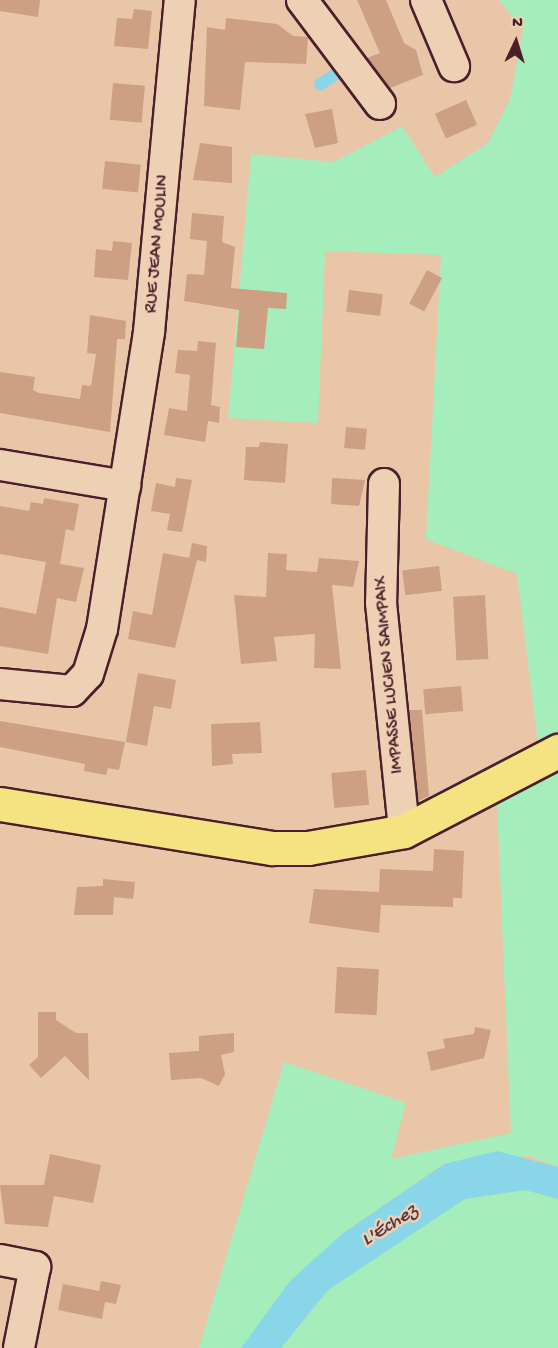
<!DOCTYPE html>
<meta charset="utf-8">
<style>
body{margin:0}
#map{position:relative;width:558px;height:1348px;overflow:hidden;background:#e9c6a8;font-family:"Gochi Hand",sans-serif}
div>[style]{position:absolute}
.green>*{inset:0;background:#a5eebc}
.water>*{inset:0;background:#89d6e8}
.building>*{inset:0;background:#cd9f83;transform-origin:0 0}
.roads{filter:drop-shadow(2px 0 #4a1f2b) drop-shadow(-2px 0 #4a1f2b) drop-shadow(0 2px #4a1f2b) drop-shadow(0 -2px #4a1f2b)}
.minor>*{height:30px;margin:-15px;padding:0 15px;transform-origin:15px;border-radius:15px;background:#eed0b4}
.major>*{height:33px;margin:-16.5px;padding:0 16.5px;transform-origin:16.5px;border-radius:16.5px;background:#f5e382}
span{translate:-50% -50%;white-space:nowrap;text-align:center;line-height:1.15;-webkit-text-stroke:5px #eed0b4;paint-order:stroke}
.street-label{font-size:18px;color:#4a1f2b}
.water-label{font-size:20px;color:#533a47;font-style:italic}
.north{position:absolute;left:486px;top:12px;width:60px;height:60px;-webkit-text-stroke:4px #eed0b4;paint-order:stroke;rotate:4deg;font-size:16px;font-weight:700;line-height:24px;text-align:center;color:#4a1f2b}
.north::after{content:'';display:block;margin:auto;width:21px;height:27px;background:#4a1f2b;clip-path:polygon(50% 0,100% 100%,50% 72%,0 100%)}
</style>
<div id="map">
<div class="green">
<i style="clip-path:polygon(499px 0,558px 0,558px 733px,538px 744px,517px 574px,426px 539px,441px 255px,325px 251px,318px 423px,228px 418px,251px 154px,334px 162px,402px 126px,435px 177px,488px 143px,510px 99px,523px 30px)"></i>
<i style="clip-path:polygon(558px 769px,558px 1167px,530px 1156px,444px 1164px,342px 1234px,241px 1348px,199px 1348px,284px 1062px,406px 1103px,391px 1159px,511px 1133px,497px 804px)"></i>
<i style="clip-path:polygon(525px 1190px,558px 1199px,558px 1348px,281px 1348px,328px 1290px,417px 1227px,465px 1199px)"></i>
</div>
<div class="water">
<i style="clip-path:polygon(334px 68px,341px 78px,321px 91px,315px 88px,314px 81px)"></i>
<i style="clip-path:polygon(497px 1151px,558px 1167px,558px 1199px,525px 1190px,465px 1199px,328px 1290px,281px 1348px,241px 1348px,290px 1281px,342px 1234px,444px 1164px)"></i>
</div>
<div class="building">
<i style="clip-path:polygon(0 0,40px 0,38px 17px,0 11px)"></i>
<i style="clip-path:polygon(357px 0,386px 0,404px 43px,416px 50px,423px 75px,390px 88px,367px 58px,380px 53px)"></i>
<i style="clip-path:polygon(134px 9px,152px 11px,148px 49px,114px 46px,117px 18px,132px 19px)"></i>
<i style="clip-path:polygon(226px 18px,277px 24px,293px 36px,308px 37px,306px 64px,245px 62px,240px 110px,204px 106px,207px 27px,225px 30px)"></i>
<i style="left:113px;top:83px;width:32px;height:37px;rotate:5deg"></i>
<i style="left:466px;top:100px;width:27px;height:34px;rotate:66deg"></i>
<i style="clip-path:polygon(332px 109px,338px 143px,315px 148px,305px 114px)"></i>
<i style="clip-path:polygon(200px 143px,232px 147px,232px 183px,193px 180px)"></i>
<i style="left:105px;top:161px;width:36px;height:28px;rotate:6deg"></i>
<i style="clip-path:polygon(192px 213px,224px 216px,222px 242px,235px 247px,231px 288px,287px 293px,286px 309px,268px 308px,264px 349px,236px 347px,239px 310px,184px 301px,187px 274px,204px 275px,207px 241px,190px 239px)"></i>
<i style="clip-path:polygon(113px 241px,132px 243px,128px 280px,94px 277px,96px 249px,112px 251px)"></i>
<i style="left:427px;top:270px;width:17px;height:38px;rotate:28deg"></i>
<i style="left:349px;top:290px;width:34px;height:22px;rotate:7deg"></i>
<i style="clip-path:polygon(90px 315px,126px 321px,125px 339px,117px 339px,110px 432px,0 413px,0 372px,35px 377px,33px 390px,39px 393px,80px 399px,82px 385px,91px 386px,96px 354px,87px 353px)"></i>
<i style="clip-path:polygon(198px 341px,216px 343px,211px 405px,220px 407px,219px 423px,208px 421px,205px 442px,164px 435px,169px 408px,187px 411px,190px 375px,175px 373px,178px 350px,197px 351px)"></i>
<i style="left:346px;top:427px;width:21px;height:21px;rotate:5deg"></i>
<i style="clip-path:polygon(260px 442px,288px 444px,285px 483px,244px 480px,246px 447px,259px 447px)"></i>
<i style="clip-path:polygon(176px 478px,192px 480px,182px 532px,167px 530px,170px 514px,151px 511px,156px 483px,175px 487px)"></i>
<i style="clip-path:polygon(332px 478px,365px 480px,359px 506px,331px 504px)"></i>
<i style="clip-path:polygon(44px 498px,79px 504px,74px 531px,66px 529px,60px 564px,84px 568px,76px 602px,57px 598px,48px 654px,0 646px,0 607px,36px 614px,46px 562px,0 554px,0 506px,29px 511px,31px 502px,43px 504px)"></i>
<i style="clip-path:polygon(192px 543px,207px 546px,206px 562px,197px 560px,175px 648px,128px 639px,133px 611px,152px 615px,163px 553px,189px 558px)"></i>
<i style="clip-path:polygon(268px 553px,287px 554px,286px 570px,317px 572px,319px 558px,359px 561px,353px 587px,332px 585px,341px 669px,314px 668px,315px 634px,274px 637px,277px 661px,241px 664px,234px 595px,266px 597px)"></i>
<i style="left:439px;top:566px;width:25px;height:37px;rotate:83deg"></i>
<i style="left:485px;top:595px;width:64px;height:32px;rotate:87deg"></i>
<i style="clip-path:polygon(138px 673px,176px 680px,171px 709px,154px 706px,147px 746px,126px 742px)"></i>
<i style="left:461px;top:686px;width:25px;height:38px;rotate:85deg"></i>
<i style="clip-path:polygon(409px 710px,422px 710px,429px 796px,418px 801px)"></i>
<i style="clip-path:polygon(0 721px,125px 742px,119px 770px,108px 768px,106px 775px,84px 771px,85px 764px,0 747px)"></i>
<i style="clip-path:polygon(260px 722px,262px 753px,232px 754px,233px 764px,212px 766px,211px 724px)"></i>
<i style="left:366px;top:770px;width:35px;height:35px;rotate:85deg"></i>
<i style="clip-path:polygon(434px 849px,464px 851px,462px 898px,453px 898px,453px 907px,381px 905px,379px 933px,309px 923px,314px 889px,379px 892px,380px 869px,433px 871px)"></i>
<i style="clip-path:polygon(103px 879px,135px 882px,133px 899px,114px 897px,113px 915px,74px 915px,77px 887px,103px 886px)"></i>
<i style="left:337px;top:967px;width:42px;height:46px;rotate:3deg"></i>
<i style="clip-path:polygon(38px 1012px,56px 1012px,56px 1020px,76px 1033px,88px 1033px,89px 1080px,65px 1056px,41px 1078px,29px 1065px,38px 1057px)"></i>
<i style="clip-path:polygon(475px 1027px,491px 1030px,484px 1058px,431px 1071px,427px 1052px,445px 1048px,443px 1039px,474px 1034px)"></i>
<i style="clip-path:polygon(234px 1033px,234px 1052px,221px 1055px,225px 1074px,219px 1086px,201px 1078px,171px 1080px,169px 1053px,199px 1051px,199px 1036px)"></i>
<i style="clip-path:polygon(50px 1154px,101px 1165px,93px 1203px,54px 1196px,48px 1227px,5px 1224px,0 1185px,44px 1185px)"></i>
<i style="clip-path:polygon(101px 1281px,121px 1285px,116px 1304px,105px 1302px,102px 1319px,58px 1310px,63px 1284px,99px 1291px)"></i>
</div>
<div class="roads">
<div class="minor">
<i style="left:302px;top:0;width:130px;rotate:53.1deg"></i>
<i style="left:426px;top:0;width:72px;rotate:67deg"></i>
<i style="left:0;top:465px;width:127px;rotate:9.5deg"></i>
<i style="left:384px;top:484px;width:119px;rotate:91.4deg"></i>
<i style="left:381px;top:603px;width:229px;rotate:84.2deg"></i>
<i style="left:0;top:684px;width:72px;rotate:5.6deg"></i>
<i style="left:72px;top:691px;width:23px;rotate:-47deg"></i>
<i style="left:88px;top:674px;width:47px;rotate:-72.7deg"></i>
<i style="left:102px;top:629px;width:301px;rotate:-81deg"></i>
<i style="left:149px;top:332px;width:333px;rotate:-84.7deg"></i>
<i style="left:0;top:1260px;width:36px;rotate:11deg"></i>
<i style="left:35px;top:1267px;width:83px;rotate:101.2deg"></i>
</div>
<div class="major">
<i style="left:0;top:804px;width:276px;rotate:9.2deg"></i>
<i style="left:272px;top:848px;width:36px"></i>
<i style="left:308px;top:848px;width:97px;rotate:-10deg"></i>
<i style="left:404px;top:831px;width:174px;rotate:-27.5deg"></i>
</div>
</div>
<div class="street-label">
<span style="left:158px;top:244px;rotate:-85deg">RUE JEAN MOULIN</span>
<span style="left:390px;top:675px;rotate:-95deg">IMPASSE LUCIEN SAIMPAIX</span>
</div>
<div class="water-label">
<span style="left:390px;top:1226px;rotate:-32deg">L'Échez</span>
</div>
<div class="north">N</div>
</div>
